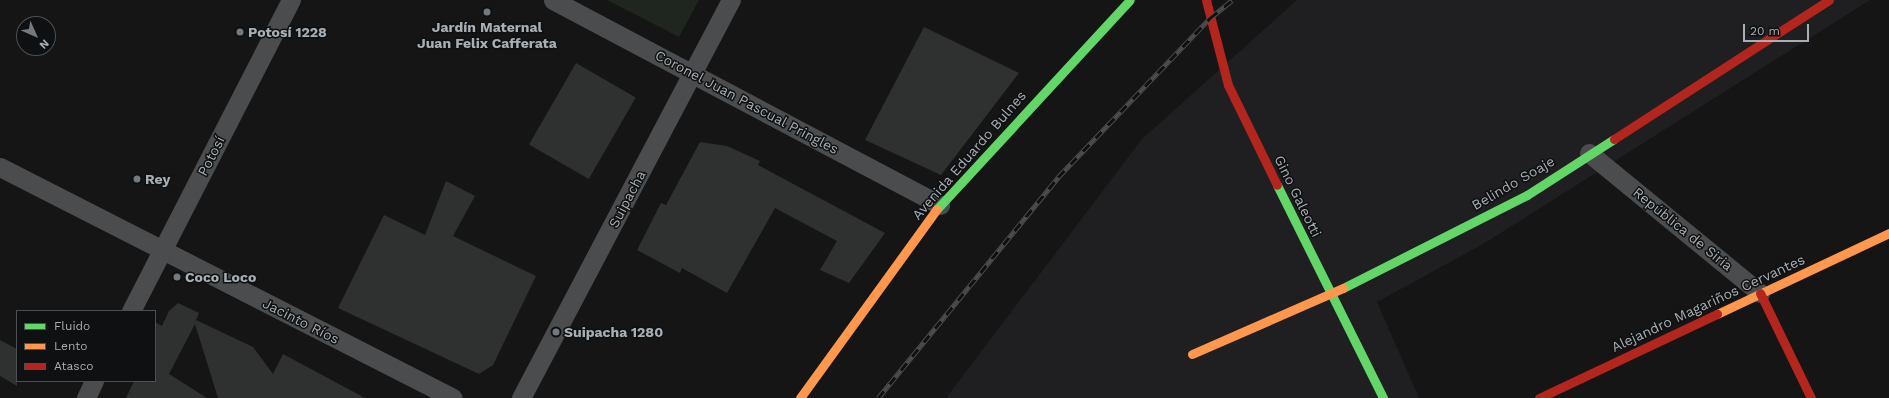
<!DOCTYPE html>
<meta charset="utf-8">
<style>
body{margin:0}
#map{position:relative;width:1889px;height:398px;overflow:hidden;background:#151515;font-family:"Work Sans",sans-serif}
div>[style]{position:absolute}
.built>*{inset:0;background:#1f1f21}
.green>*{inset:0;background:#1f251f}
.building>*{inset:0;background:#2f3030;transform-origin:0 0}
.street>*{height:19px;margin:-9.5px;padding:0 9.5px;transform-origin:9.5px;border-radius:9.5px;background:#4a4c4e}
.fast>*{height:9px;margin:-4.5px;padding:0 4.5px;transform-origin:4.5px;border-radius:4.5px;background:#63d668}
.slow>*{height:9px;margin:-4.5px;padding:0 4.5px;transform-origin:4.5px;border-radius:4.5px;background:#ff974d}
.jam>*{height:9px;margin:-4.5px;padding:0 4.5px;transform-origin:4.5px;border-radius:4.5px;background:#b3261e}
.rail>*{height:4.5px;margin-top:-2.25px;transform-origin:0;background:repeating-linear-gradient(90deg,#0f1011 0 9px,#4b4c4e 0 18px);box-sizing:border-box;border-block:1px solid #4b4c4e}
.dots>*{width:11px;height:11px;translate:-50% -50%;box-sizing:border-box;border:2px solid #0f1011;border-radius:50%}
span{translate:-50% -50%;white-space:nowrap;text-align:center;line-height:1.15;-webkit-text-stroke:3px #0f1011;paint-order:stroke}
.poi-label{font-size:14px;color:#a7afb5;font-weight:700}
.left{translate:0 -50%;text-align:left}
.street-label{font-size:14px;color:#a7afb5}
.legend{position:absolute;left:16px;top:310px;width:140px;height:72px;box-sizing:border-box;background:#0f1011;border:1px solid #4c5053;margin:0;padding:5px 7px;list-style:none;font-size:12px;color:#a7afb5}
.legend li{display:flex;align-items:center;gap:8px;height:20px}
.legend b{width:20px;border:1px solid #4c5053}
.north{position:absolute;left:16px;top:16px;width:40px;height:40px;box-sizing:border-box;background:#0f1011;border:1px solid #4c5053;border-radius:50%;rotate:135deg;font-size:11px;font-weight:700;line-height:16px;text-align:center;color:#a7afb5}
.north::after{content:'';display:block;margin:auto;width:14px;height:18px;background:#74797d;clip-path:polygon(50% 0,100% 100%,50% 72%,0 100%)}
.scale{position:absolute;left:1743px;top:24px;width:66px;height:18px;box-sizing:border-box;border:2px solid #a7afb5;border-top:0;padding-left:5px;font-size:12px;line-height:14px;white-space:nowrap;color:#a7afb5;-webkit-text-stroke:3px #0f1011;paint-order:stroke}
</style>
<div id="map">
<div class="built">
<i style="clip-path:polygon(1297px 0,1870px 0,1483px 244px,1377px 302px,1419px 398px,946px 398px,1142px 139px)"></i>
</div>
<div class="green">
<i style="clip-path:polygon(607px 0,699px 0,679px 37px)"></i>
</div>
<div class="building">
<i style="clip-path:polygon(924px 27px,1019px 73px,941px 175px,865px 140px)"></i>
<i style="left:576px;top:63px;width:69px;height:94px;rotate:30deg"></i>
<i style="clip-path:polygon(700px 142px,727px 146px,760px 161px,758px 165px,885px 233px,849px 283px,820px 270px,837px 241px,775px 208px,727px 293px,682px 268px,680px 273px,637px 250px,661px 203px,666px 205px)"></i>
<i style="clip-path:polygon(446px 181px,475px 196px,453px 236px,536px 276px,493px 365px,479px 374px,338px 308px,384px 215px,425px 235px)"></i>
<i style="clip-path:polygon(178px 303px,199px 313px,196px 320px,253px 347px,273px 374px,283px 354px,365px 398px,218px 398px,195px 324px,169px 374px,207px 398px,126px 398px,134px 381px,155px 381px,155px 322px,162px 326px,169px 311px)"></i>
<i style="clip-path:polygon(0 340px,17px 349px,17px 386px,0 376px)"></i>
</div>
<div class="street">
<i style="left:553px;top:0;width:438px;rotate:27.9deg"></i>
<i style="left:1589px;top:153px;width:221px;rotate:39.3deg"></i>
<i style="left:0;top:167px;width:508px;rotate:27.02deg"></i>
<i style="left:131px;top:311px;width:350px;rotate:-62.8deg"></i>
<i style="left:86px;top:398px;width:19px;rotate:-65deg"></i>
<i style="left:521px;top:398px;width:450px;rotate:-62.2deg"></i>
</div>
<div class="fast">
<i style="left:1277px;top:185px;width:238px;rotate:63.5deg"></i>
<i style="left:937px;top:209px;width:284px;rotate:-47.3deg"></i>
<i style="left:1343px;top:288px;width:206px;rotate:-26.8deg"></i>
<i style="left:1527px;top:195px;width:103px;rotate:-32.8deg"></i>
</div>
<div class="slow">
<i style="left:1717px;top:314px;width:190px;rotate:-25.2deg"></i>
<i style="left:1192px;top:354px;width:165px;rotate:-23.6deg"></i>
<i style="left:800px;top:398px;width:233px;rotate:-54.1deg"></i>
</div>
<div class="jam">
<i style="left:1206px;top:0;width:88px;rotate:75.5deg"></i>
<i style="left:1228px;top:85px;width:111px;rotate:63.9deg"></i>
<i style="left:1614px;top:139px;width:256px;rotate:-32.9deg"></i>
<i style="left:1760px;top:293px;width:117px;rotate:64.1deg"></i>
<i style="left:1539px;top:398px;width:197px;rotate:-25.3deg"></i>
</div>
<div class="rail">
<i style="left:878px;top:398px;width:285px;rotate:-50.8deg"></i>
<i style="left:1058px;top:177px;width:220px;rotate:-46.3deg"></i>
<i style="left:1210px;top:18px;width:28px;rotate:-39deg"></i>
</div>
<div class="dots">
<i style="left:487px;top:12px;background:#74797d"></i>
<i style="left:240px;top:32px;background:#74797d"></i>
<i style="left:137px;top:179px;background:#74797d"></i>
<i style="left:177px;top:277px;background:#74797d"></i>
<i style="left:556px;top:332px;background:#74797d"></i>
</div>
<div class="poi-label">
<span style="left:487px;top:35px">Jardín Maternal<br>Juan Felix Cafferata</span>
<span class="left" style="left:248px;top:32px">Potosí 1228</span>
<span class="left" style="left:145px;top:179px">Rey</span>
<span class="left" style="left:185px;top:277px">Coco Loco</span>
<span class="left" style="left:564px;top:332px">Suipacha 1280</span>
</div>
<div class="street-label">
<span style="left:747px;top:102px;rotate:28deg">Coronel Juan Pascual Pringles</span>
<span style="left:969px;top:155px;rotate:-49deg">Avenida Eduardo Bulnes</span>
<span style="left:211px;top:156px;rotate:-63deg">Potosí</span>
<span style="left:1513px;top:183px;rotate:-30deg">Belindo Soaje</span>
<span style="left:1298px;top:196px;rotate:64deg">Gino Galeotti</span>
<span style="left:627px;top:199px;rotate:-62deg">Suipacha</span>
<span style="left:1683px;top:229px;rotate:39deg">República de Siria</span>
<span style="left:1708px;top:303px;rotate:-25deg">Alejandro Magariños Cervantes</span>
<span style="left:301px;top:321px;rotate:27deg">Jacinto Ríos</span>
</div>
<ul class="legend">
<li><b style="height:5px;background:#63d668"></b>Fluido</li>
<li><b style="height:5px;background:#ff974d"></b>Lento</li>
<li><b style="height:5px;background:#b3261e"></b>Atasco</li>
</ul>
<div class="north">N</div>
<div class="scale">20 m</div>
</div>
